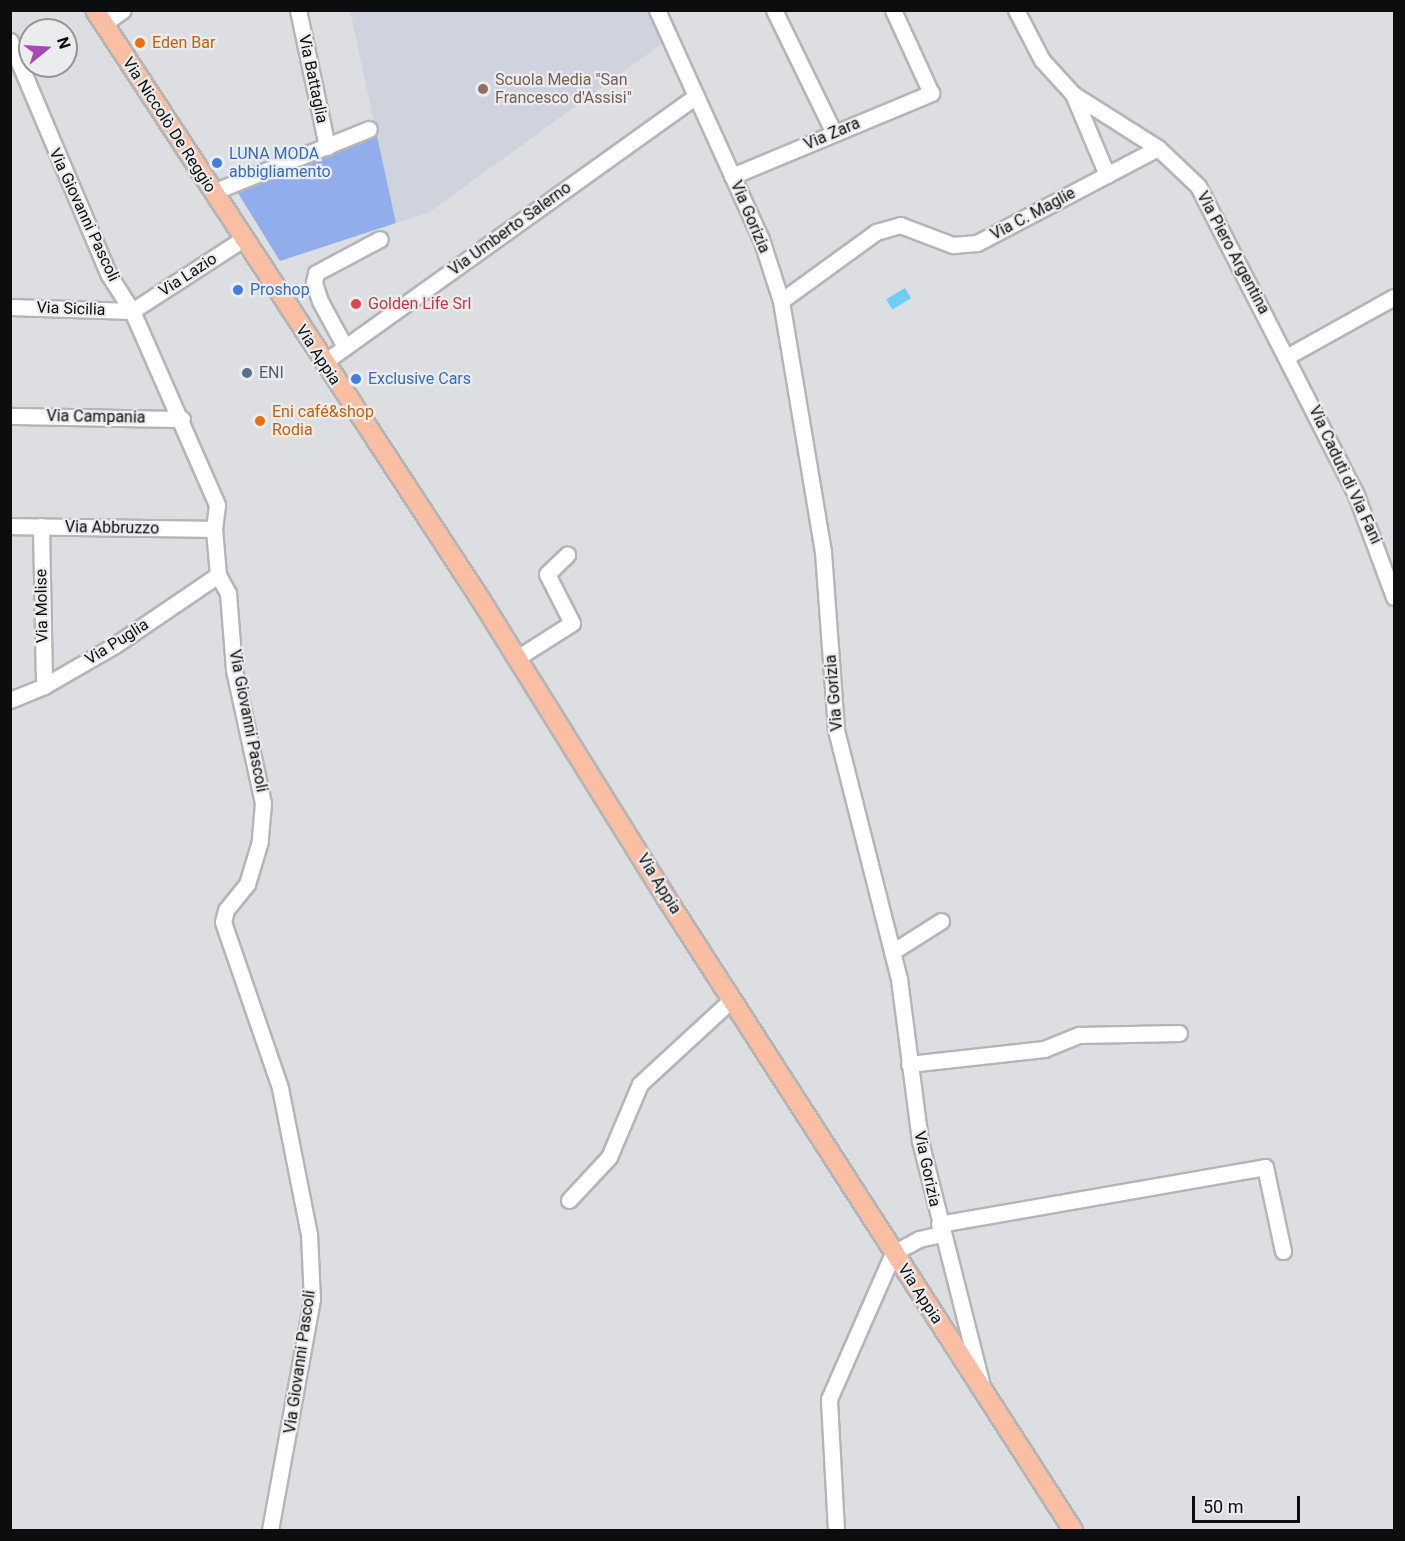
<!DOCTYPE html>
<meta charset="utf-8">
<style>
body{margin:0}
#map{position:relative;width:1405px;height:1541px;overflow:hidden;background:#dddee1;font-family:Roboto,sans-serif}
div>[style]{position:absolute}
.built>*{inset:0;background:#cfd3dd}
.green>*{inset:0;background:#91adec}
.water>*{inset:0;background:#6dcef3;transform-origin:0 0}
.roads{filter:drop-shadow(2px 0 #b4b5b7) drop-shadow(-2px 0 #b4b5b7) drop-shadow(0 2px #b4b5b7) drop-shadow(0 -2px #b4b5b7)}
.minor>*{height:15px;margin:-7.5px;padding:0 7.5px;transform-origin:7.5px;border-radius:7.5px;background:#fff}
.major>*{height:18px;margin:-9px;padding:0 9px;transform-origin:9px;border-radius:9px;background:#fabea3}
.dots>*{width:16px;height:16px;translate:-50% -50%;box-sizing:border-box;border:3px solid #eaecee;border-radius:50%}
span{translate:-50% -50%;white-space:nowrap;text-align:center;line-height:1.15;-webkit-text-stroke:4.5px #eaecee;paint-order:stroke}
.food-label{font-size:16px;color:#c56008}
.left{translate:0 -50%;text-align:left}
.street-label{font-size:16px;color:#0c0d0e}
.education-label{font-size:16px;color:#785e54}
.shop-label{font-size:16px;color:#366cbe}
.health-label{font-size:16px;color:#be3a42}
.service-label{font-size:16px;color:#4e5e75}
.frame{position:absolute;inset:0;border:12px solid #0c0d0e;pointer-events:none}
.north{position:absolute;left:18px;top:18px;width:60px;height:60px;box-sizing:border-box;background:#eaecee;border:2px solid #919394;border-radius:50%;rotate:72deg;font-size:16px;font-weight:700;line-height:24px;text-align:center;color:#0c0d0e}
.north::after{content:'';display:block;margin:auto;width:21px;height:27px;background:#a749b2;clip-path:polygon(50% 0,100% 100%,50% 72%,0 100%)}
.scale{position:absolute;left:1192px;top:1496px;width:108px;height:27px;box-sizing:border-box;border:3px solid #0c0d0e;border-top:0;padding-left:8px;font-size:18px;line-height:21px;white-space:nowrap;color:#0c0d0e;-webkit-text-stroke:4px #eaecee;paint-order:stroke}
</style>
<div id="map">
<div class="built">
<i style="clip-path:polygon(350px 11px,649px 11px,663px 43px,428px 213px,396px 223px)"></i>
</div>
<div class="green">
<i style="clip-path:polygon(377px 136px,396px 223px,280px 261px,236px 190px)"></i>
</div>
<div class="water">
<i style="left:905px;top:288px;width:12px;height:22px;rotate:59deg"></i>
</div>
<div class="roads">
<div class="minor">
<i style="left:298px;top:10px;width:140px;rotate:78deg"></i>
<i style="left:657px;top:10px;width:252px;rotate:65.6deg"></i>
<i style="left:761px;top:239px;width:65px;rotate:72.1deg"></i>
<i style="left:781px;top:301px;width:254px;rotate:80.5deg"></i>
<i style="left:823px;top:552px;width:178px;rotate:85.8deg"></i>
<i style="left:836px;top:730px;width:257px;rotate:75.8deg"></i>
<i style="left:899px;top:979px;width:163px;rotate:82.6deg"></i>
<i style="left:920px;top:1141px;width:253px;rotate:75.8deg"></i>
<i style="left:774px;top:10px;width:137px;rotate:64deg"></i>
<i style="left:1016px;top:10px;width:56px;rotate:62.5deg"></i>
<i style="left:1042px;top:60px;width:46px;rotate:47.6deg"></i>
<i style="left:1073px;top:94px;width:101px;rotate:32.4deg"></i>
<i style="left:1158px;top:148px;width:55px;rotate:43.5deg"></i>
<i style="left:1198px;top:186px;width:347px;rotate:62.9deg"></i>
<i style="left:1356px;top:495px;width:109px;rotate:69.6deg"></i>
<i style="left:103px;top:24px;width:24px;rotate:-35deg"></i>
<i style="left:10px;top:41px;width:254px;rotate:67.1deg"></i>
<i style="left:109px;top:275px;width:43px;rotate:57.4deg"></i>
<i style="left:132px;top:311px;width:212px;rotate:66.3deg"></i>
<i style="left:217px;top:505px;width:24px;rotate:97deg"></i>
<i style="left:214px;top:529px;width:46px;rotate:85deg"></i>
<i style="left:218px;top:575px;width:21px;rotate:61deg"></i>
<i style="left:228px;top:593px;width:77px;rotate:85.5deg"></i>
<i style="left:234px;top:670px;width:136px;rotate:77.7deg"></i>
<i style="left:263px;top:803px;width:38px;rotate:95deg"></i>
<i style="left:260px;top:841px;width:45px;rotate:106.8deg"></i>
<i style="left:247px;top:884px;width:33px;rotate:129deg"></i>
<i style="left:226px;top:910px;width:12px;rotate:104deg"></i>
<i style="left:223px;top:922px;width:176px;rotate:71deg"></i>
<i style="left:280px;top:1088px;width:149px;rotate:78.8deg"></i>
<i style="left:309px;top:1234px;width:65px;rotate:87.4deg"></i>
<i style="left:312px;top:1299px;width:235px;rotate:100.3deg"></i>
<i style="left:1073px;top:94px;width:88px;rotate:67.2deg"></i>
<i style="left:732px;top:176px;width:216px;rotate:-22.6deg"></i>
<i style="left:931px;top:93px;width:91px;rotate:-114.6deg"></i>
<i style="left:213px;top:192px;width:168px;rotate:-22deg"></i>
<i style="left:781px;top:301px;width:117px;rotate:-36deg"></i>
<i style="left:876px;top:232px;width:25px;rotate:-16deg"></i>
<i style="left:900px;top:225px;width:57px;rotate:20.7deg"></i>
<i style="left:953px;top:245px;width:24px;rotate:-5deg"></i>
<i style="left:977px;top:243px;width:204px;rotate:-27.7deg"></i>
<i style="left:10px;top:307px;width:122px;rotate:1.9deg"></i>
<i style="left:132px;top:311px;width:132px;rotate:-33deg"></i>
<i style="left:345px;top:347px;width:52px;rotate:-118.5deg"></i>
<i style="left:320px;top:301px;width:20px;rotate:-108deg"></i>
<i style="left:314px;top:282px;width:9px;rotate:-77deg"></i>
<i style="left:316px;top:273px;width:72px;rotate:-28deg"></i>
<i style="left:1288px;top:356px;width:121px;rotate:-29.1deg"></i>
<i style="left:323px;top:363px;width:459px;rotate:-35.6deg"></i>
<i style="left:10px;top:416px;width:172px;rotate:1deg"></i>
<i style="left:10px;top:526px;width:204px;rotate:0.8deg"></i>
<i style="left:41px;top:526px;width:160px;rotate:88.9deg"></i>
<i style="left:517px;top:658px;width:65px;rotate:-32.5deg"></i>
<i style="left:572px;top:623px;width:55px;rotate:-117deg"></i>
<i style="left:547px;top:574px;width:28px;rotate:-44deg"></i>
<i style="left:10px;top:700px;width:37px;rotate:-22deg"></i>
<i style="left:44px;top:686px;width:82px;rotate:-30deg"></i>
<i style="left:115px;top:645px;width:125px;rotate:-34.2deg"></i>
<i style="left:892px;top:952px;width:58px;rotate:-32.3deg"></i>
<i style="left:909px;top:1064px;width:136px;rotate:-6.3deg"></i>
<i style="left:1044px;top:1049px;width:38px;rotate:-22deg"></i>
<i style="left:1079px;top:1035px;width:100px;rotate:-1.1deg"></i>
<i style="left:569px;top:1200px;width:59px;rotate:-47.1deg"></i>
<i style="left:609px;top:1157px;width:79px;rotate:-67deg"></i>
<i style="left:640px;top:1084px;width:125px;rotate:-42.7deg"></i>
<i style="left:939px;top:1224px;width:331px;rotate:-9.9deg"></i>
<i style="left:1265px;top:1167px;width:86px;rotate:77.9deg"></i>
<i style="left:836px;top:1530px;width:131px;rotate:-93.1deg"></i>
<i style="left:829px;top:1399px;width:159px;rotate:-66.3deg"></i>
<i style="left:893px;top:1253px;width:30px;rotate:-28deg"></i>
<i style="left:919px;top:1239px;width:23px;rotate:-13deg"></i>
</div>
<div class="major">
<i style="left:95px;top:10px;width:701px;rotate:56.81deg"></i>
<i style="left:479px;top:597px;width:352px;rotate:58.1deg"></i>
<i style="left:665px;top:896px;width:754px;rotate:57.24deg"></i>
</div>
</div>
<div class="dots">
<i style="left:140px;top:43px;background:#e8710a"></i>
<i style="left:483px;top:89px;background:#8d6e63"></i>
<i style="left:217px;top:163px;background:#3f7fe0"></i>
<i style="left:238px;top:290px;background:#3f7fe0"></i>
<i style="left:356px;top:304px;background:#e0444e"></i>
<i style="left:247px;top:373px;background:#5c6f8a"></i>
<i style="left:356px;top:379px;background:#3f7fe0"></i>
<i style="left:260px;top:421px;background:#e8710a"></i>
</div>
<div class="food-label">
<span class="left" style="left:152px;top:43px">Eden Bar</span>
<span class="left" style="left:272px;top:421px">Eni café&amp;shop<br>Rodia</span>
</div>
<div class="street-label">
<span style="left:313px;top:79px;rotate:78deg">Via Battaglia</span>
<span style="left:169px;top:125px;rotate:57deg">Via Niccolò De Reggio</span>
<span style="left:832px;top:134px;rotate:-23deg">Via Zara</span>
<span style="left:1033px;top:214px;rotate:-28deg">Via C. Maglie</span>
<span style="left:84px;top:215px;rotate:65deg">Via Giovanni Pascoli</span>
<span style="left:750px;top:217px;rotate:67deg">Via Gorizia</span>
<span style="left:510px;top:229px;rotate:-36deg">Via Umberto Salerno</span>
<span style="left:1233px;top:253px;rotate:62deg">Via Piero Argentina</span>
<span style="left:188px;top:275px;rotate:-33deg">Via Lazio</span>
<span style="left:71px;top:309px;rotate:2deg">Via Sicilia</span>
<span style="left:318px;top:355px;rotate:57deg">Via Appia</span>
<span style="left:96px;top:417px;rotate:1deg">Via Campania</span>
<span style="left:1345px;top:475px;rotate:65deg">Via Caduti di Via Fani</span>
<span style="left:112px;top:528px;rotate:1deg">Via Abbruzzo</span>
<span style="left:42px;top:606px;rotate:-91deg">Via Molise</span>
<span style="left:117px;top:642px;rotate:-32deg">Via Puglia</span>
<span style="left:834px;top:693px;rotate:-95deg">Via Gorizia</span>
<span style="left:248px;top:721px;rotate:79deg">Via Giovanni Pascoli</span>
<span style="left:659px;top:884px;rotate:58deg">Via Appia</span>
<span style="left:927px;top:1169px;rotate:78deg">Via Gorizia</span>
<span style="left:920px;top:1294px;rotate:57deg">Via Appia</span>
<span style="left:300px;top:1362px;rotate:-82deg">Via Giovanni Pascoli</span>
</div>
<div class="education-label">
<span class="left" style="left:495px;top:89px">Scuola Media "San<br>Francesco d'Assisi"</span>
</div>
<div class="shop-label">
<span class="left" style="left:229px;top:163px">LUNA MODA<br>abbigliamento</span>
<span class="left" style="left:250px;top:290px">Proshop</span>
<span class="left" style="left:368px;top:379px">Exclusive Cars</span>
</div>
<div class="health-label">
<span class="left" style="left:368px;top:304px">Golden Life Srl</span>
</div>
<div class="service-label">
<span class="left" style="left:259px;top:373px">ENI</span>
</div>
<div class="frame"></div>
<div class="north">N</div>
<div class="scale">50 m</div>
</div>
